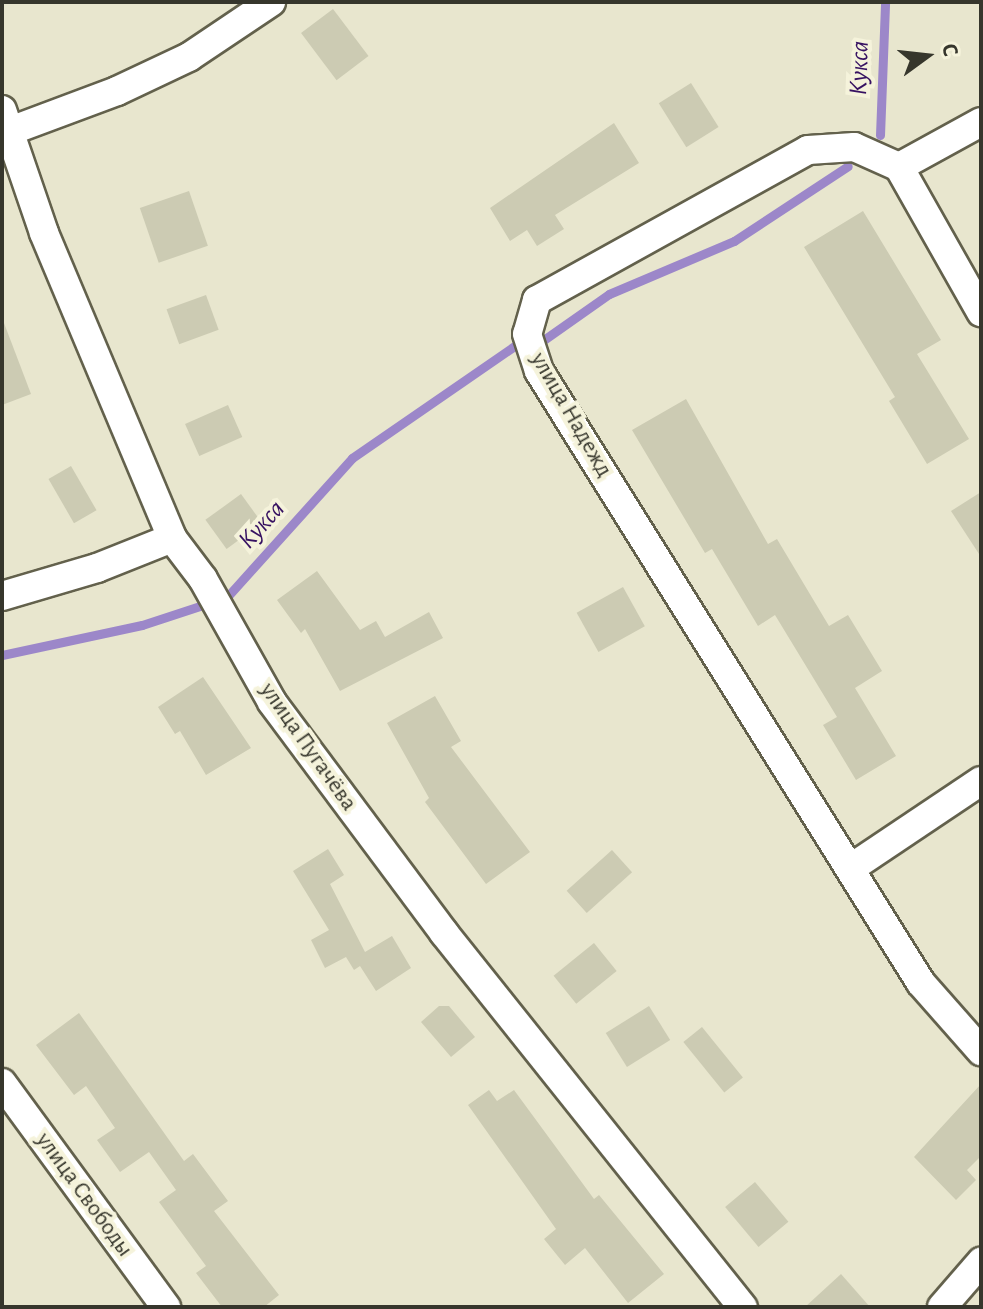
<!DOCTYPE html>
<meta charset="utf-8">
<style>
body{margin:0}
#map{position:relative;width:983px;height:1309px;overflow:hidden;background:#e8e6ce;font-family:"Alegreya Sans",sans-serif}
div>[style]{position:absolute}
.stream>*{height:9px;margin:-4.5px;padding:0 4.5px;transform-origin:4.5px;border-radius:4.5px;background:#9c87c9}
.building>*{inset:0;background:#cccbb3;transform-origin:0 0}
.roads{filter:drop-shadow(2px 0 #63614c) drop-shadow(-2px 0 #63614c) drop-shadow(0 2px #63614c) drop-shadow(0 -2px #63614c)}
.minor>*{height:28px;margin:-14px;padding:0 14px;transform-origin:14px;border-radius:14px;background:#fff}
span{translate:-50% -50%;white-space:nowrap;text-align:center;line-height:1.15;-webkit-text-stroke:8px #f5f3db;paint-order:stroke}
.street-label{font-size:24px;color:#36362c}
.water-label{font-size:26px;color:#361161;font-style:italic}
.frame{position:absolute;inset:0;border:4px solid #36362c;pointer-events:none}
.north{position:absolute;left:887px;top:16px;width:80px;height:80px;-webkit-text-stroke:6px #f5f3db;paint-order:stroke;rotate:75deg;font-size:22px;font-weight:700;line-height:32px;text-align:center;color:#36362c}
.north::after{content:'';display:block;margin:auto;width:28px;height:36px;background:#36362c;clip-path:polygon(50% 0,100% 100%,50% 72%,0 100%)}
</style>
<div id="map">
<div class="stream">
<i style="left:880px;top:135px;width:133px;rotate:-87.8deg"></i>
<i style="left:545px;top:339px;width:78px;rotate:-35.1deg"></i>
<i style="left:609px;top:294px;width:136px;rotate:-23deg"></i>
<i style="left:734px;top:241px;width:136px;rotate:-33.3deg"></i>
<i style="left:2px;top:655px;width:143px;rotate:-12.1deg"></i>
<i style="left:142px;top:625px;width:89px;rotate:-18.2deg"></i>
<i style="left:227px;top:597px;width:187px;rotate:-48deg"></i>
<i style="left:352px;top:458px;width:199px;rotate:-34.6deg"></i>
</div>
<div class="building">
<i style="left:333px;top:9px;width:59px;height:40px;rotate:53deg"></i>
<i style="left:691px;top:83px;width:52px;height:38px;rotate:58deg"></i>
<i style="clip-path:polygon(614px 123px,639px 163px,555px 215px,564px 229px,537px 246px,527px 230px,510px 241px,490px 208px)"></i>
<i style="left:189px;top:191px;width:58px;height:52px;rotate:71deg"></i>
<i style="clip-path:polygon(863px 211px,941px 340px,917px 354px,969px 439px,927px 464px,889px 401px,895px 397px,804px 247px)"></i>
<i style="left:206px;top:295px;width:37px;height:42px;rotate:70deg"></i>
<i style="clip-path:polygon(4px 323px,31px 394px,2px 405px,2px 324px)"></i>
<i style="clip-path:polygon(686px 399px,768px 544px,777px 539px,829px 626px,848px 615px,882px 671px,855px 688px,896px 756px,856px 780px,823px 725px,837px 717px,775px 615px,758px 626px,712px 549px,705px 553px,632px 430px)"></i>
<i style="left:228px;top:405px;width:35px;height:47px;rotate:66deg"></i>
<i style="left:71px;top:466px;width:51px;height:26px;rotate:60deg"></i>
<i style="clip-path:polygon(981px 492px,981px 557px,951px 511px)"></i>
<i style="left:241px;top:494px;width:36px;height:44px;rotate:54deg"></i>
<i style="clip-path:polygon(317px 571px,360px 630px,376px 621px,385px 637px,429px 612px,443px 638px,340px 691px,305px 629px,301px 633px,277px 600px)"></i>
<i style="left:623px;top:587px;width:45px;height:53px;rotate:61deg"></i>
<i style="clip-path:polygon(203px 677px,251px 748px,206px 775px,180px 731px,175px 734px,158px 707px)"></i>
<i style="clip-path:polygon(435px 696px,461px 741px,451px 747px,530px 852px,486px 884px,425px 802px,429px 798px,387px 723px)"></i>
<i style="clip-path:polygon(328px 849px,344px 875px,330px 884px,365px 952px,392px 936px,411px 968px,376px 991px,360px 966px,354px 970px,346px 957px,325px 968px,311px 940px,329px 930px,293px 871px)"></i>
<i style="left:612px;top:850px;width:30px;height:61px;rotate:48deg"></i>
<i style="left:594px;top:943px;width:36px;height:52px;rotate:51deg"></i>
<i style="clip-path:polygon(439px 1006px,449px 1006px,475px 1037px,451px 1057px,421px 1022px)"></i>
<i style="left:649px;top:1006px;width:40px;height:51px;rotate:58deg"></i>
<i style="clip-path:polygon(79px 1013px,184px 1161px,193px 1154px,228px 1201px,214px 1211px,279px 1295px,264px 1307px,222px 1307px,196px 1273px,206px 1266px,159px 1202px,176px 1190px,149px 1152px,120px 1172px,97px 1140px,115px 1128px,86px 1086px,74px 1095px,36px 1045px)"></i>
<i style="left:702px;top:1027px;width:65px;height:24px;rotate:51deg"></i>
<i style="clip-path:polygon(981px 1084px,981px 1156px,967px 1170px,976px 1180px,956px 1200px,914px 1157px)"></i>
<i style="clip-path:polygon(489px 1090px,497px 1101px,514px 1090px,594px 1199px,599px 1195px,664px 1274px,628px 1303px,585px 1248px,565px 1265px,544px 1239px,556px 1229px,468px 1105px)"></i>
<i style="left:755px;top:1182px;width:52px;height:39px;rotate:50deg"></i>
<i style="clip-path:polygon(841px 1274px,870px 1307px,805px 1307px)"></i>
</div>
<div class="roads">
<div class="minor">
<i style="left:2px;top:110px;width:130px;rotate:71.1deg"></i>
<i style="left:44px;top:233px;width:331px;rotate:67.2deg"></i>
<i style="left:172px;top:538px;width:51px;rotate:52.9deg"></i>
<i style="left:203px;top:579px;width:141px;rotate:60.7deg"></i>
<i style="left:272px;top:702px;width:288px;rotate:53.3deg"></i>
<i style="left:444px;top:933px;width:479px;rotate:51.4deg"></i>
<i style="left:981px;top:122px;width:94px;rotate:151.2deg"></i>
<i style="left:899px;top:167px;width:49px;rotate:-156deg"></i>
<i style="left:854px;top:147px;width:46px;rotate:176.3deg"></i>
<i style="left:808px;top:150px;width:310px;rotate:151deg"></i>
<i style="left:537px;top:300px;width:35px;rotate:106deg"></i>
<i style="left:527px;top:334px;width:39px;rotate:72deg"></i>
<i style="left:539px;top:371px;width:721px;rotate:58.03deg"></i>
<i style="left:921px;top:983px;width:91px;rotate:48.6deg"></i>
<i style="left:10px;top:131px;width:114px;rotate:-20.5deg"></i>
<i style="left:117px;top:91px;width:80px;rotate:-25.3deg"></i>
<i style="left:189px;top:57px;width:99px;rotate:-33.9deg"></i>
<i style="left:899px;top:167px;width:167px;rotate:60.5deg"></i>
<i style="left:2px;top:596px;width:99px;rotate:-16.4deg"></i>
<i style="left:97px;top:568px;width:81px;rotate:-21.8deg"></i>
<i style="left:851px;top:868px;width:156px;rotate:-33.8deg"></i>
<i style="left:2px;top:1083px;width:278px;rotate:53.8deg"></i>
<i style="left:942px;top:1307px;width:60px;rotate:-49.1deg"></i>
</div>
</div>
<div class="street-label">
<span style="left:571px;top:415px;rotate:60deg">улица Надежд</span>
<span style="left:308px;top:747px;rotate:55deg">улица Пугачёва</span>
<span style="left:84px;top:1195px;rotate:54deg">улица Свободы</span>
</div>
<div class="water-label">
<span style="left:860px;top:68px;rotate:-88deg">Кукса</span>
<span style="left:262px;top:525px;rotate:-48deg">Кукса</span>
</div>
<div class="frame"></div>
<div class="north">С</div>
</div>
